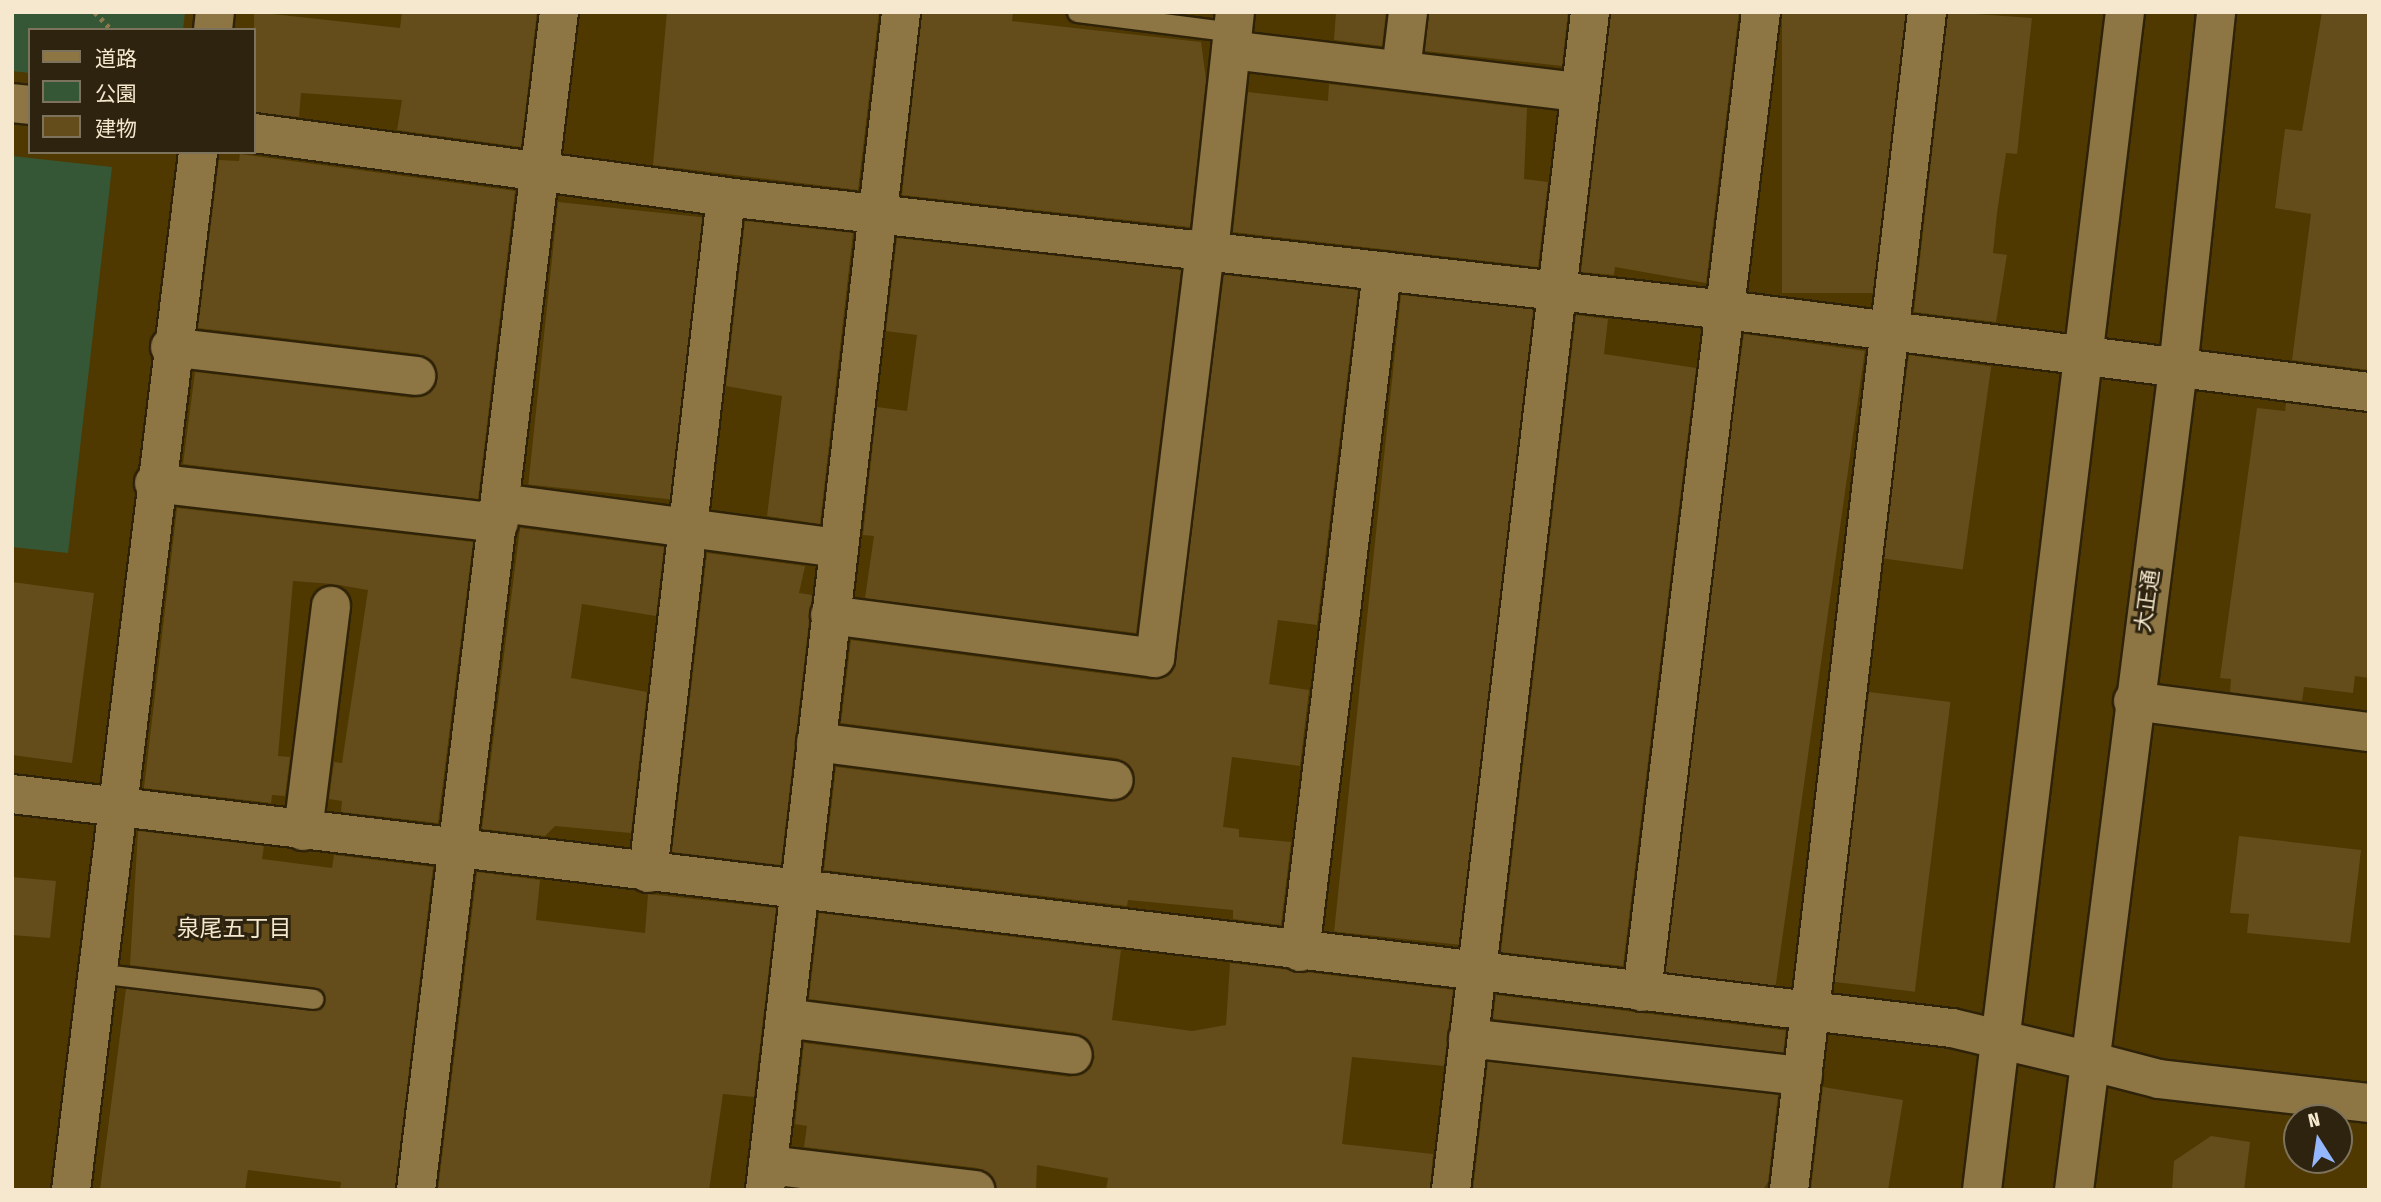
<!DOCTYPE html>
<meta charset="utf-8">
<style>
body{margin:0}
#map{position:relative;width:2381px;height:1202px;overflow:hidden;background:#4f3900;font-family:"Fira Sans Condensed","Noto Sans JP",sans-serif}
div>[style]{position:absolute}
.green>*{inset:0;background:#365736}
.building>*{inset:0;background:#644d1b;transform-origin:0 0}
.path>*{height:4.5px;margin-top:-2.25px;transform-origin:0;background:repeating-linear-gradient(90deg,#8c794b 0 3.5px,transparent 0 8.5px)}
.roads{filter:drop-shadow(2px 0 #2e2208) drop-shadow(-2px 0 #2e2208) drop-shadow(0 2px #2e2208) drop-shadow(0 -2px #2e2208)}
.lane>*{height:19px;margin:-9.5px;padding:0 9.5px;transform-origin:9.5px;border-radius:9.5px;background:#8d7544}
.street>*{height:38px;margin:-19px;padding:0 19px;transform-origin:19px;border-radius:19px;background:#8d7544}
.secondary>*{height:38px;margin:-19px;padding:0 19px;transform-origin:19px;border-radius:19px;background:#8d7544}
span{translate:-50% -50%;white-space:nowrap;text-align:center;line-height:1.15;-webkit-text-stroke:6px #2d230e;paint-order:stroke}
.street-label{font-size:21px;color:#f6e8cf}
.neighbourhood-label{font-size:23px;color:#f6e8cf}
.frame{position:absolute;inset:0;border:14px solid #f6e8cf;pointer-events:none}
.legend{position:absolute;left:28px;top:28px;width:228px;height:126px;box-sizing:border-box;background:#2d230e;border:2px solid #7d725b;margin:0;padding:9px 12px;list-style:none;font-size:21px;color:#f6e8cf}
.legend li{display:flex;align-items:center;gap:14px;height:35px}
.legend b{width:35px;border:2px solid #7d725b}
.north{position:absolute;left:2283px;top:1104px;width:70px;height:70px;box-sizing:border-box;background:#2d230e;border:2px solid #7d725b;border-radius:50%;rotate:348deg;font-size:19px;font-weight:700;line-height:28px;text-align:center;color:#f6e8cf}
.north::after{content:'';display:block;margin:auto;width:24px;height:32px;background:#94b7fd;clip-path:polygon(50% 0,100% 100%,50% 72%,0 100%)}
</style>
<div id="map">
<div class="green">
<i style="clip-path:polygon(12px 12px,185px 12px,183px 30px,30px 30px,30px 73px,12px 71px)"></i>
<i style="clip-path:polygon(12px 156px,112px 167px,68px 553px,12px 547px)"></i>
</div>
<div class="building">
<i style="clip-path:polygon(254px 12px,400px 28px,402px 12px,537px 12px,521px 147px,397px 130px,402px 100px,301px 93px,299px 117px,254px 112px)"></i>
<i style="clip-path:polygon(667px 12px,879px 12px,858px 190px,653px 165px)"></i>
<i style="clip-path:polygon(922px 12px,1013px 12px,1012px 21px,1201px 42px,1206px 79px,1190px 227px,902px 195px)"></i>
<i style="clip-path:polygon(1336px 12px,1386px 12px,1382px 46px,1334px 40px)"></i>
<i style="clip-path:polygon(1429px 12px,1568px 12px,1562px 66px,1425px 51px)"></i>
<i style="clip-path:polygon(1611px 12px,1739px 12px,1706px 283px,1615px 267px,1614px 275px,1581px 272px)"></i>
<i style="left:1782px;top:12px;width:123px;height:281px"></i>
<i style="clip-path:polygon(1948px 12px,2032px 18px,2017px 154px,2006px 153px,1997px 213px,1993px 253px,2007px 255px,1996px 322px,1914px 312px)"></i>
<i style="clip-path:polygon(2322px 12px,2369px 14px,2369px 370px,2292px 360px,2311px 214px,2275px 208px,2285px 129px,2302px 131px)"></i>
<i style="clip-path:polygon(1329px 84px,1527px 108px,1524px 179px,1548px 182px,1538px 267px,1233px 232px,1248px 92px,1328px 101px)"></i>
<i style="clip-path:polygon(240px 154px,515px 191px,478px 499px,183px 464px,195px 372px,413px 398px,425px 396px,438px 379px,436px 367px,419px 354px,198px 328px,219px 160px,239px 161px)"></i>
<i style="left:558px;top:202px;width:145px;height:284px;rotate:6deg"></i>
<i style="clip-path:polygon(745px 221px,853px 233px,820px 524px,767px 516px,782px 396px,726px 386px)"></i>
<i style="clip-path:polygon(897px 238px,1181px 270px,1136px 633px,865px 598px,874px 536px,863px 535px,877px 407px,907px 411px,917px 335px,886px 331px)"></i>
<i style="clip-path:polygon(1224px 275px,1358px 290px,1317px 625px,1278px 620px,1269px 684px,1309px 690px,1300px 766px,1232px 757px,1223px 827px,1239px 829px,1239px 837px,1291px 842px,1281px 925px,1233px 919px,1233px 910px,1128px 900px,1127px 906px,824px 870px,836px 767px,1111px 802px,1132px 793px,1134px 771px,1117px 758px,841px 723px,851px 640px,1152px 680px,1172px 672px)"></i>
<i style="left:1401px;top:295px;width:133px;height:640px;rotate:6deg"></i>
<i style="clip-path:polygon(1576px 315px,1608px 319px,1604px 354px,1696px 368px,1623px 966px,1501px 952px)"></i>
<i style="left:1744px;top:334px;width:122px;height:643px;rotate:8deg"></i>
<i style="left:1909px;top:355px;width:83px;height:205px;rotate:8deg"></i>
<i style="clip-path:polygon(2286px 403px,2369px 413px,2369px 678px,2355px 676px,2353px 693px,2304px 687px,2302px 701px,2230px 692px,2231px 679px,2220px 678px,2257px 408px,2285px 411px)"></i>
<i style="clip-path:polygon(177px 508px,473px 542px,438px 823px,341px 812px,342px 801px,329px 799px,334px 762px,342px 763px,368px 590px,333px 584px,293px 581px,278px 756px,290px 757px,285px 796px,272px 795px,271px 803px,144px 788px)"></i>
<i style="clip-path:polygon(520px 528px,664px 547px,656px 616px,582px 604px,571px 678px,647px 692px,631px 833px,555px 826px,545px 836px,482px 829px)"></i>
<i style="clip-path:polygon(707px 553px,805px 566px,799px 593px,812px 595px,781px 865px,672px 852px)"></i>
<i style="clip-path:polygon(12px 582px,94px 593px,72px 763px,12px 755px)"></i>
<i style="left:1869px;top:692px;width:82px;height:292px;rotate:7deg"></i>
<i style="clip-path:polygon(138px 831px,264px 846px,262px 859px,332px 868px,334px 855px,433px 867px,395px 1190px,340px 1190px,341px 1182px,248px 1170px,245px 1190px,100px 1190px,126px 989px,312px 1011px,325px 1000px,314px 987px,130px 965px)"></i>
<i style="clip-path:polygon(2239px 836px,2361px 850px,2350px 943px,2247px 933px,2249px 914px,2230px 913px)"></i>
<i style="clip-path:polygon(477px 872px,540px 880px,536px 920px,645px 933px,648px 894px,776px 908px,754px 1097px,723px 1094px,709px 1190px,438px 1190px)"></i>
<i style="clip-path:polygon(12px 877px,56px 881px,50px 938px,12px 935px)"></i>
<i style="clip-path:polygon(819px 913px,1121px 950px,1112px 1020px,1192px 1031px,1226px 1025px,1230px 963px,1453px 990px,1444px 1066px,1352px 1057px,1342px 1144px,1433px 1154px,1430px 1190px,1106px 1190px,1108px 1178px,1037px 1165px,1036px 1190px,996px 1190px,989px 1173px,978px 1168px,804px 1147px,807px 1126px,795px 1124px,804px 1043px,1070px 1077px,1090px 1069px,1095px 1057px,1087px 1038px,1076px 1033px,809px 999px)"></i>
<i style="left:1496px;top:995px;width:292px;height:24px;rotate:7deg"></i>
<i style="clip-path:polygon(1488px 1062px,1778px 1095px,1768px 1182px,1763px 1190px,1473px 1190px)"></i>
<i style="clip-path:polygon(1823px 1087px,1903px 1100px,1888px 1190px,1811px 1189px)"></i>
<i style="clip-path:polygon(2211px 1136px,2250px 1142px,2244px 1190px,2172px 1190px,2174px 1161px)"></i>
</div>
<div class="path">
<i style="left:95px;top:12px;width:25px;rotate:47deg"></i>
</div>
<div class="roads">
<div class="lane">
<i style="left:1077px;top:12px;width:157px;rotate:7.3deg"></i>
<i style="left:96px;top:973px;width:219px;rotate:6.8deg"></i>
</div>
<div class="street">
<i style="left:1231px;top:50px;width:352px;rotate:6.9deg"></i>
<i style="left:1401px;top:70px;width:58px;rotate:-83.1deg"></i>
<i style="left:12px;top:103px;width:18px;rotate:6deg"></i>
<i style="left:254px;top:133px;width:476px;rotate:7.7deg"></i>
<i style="left:726px;top:197px;width:1006px;rotate:6.45deg"></i>
<i style="left:1726px;top:310px;width:648px;rotate:7.27deg"></i>
<i style="left:1209px;top:251px;width:240px;rotate:-83.8deg"></i>
<i style="left:170px;top:347px;width:248px;rotate:6.7deg"></i>
<i style="left:154px;top:483px;width:347px;rotate:6.6deg"></i>
<i style="left:501px;top:503px;width:340px;rotate:7.6deg"></i>
<i style="left:830px;top:615px;width:328px;rotate:7.5deg"></i>
<i style="left:1155px;top:658px;width:410px;rotate:-83deg"></i>
<i style="left:2133px;top:701px;width:238px;rotate:7.5deg"></i>
<i style="left:816px;top:742px;width:300px;rotate:7.3deg"></i>
<i style="left:12px;top:794px;width:1954px;rotate:6.88deg"></i>
<i style="left:1952px;top:1028px;width:138px;rotate:13.4deg"></i>
<i style="left:303px;top:831px;width:227px;rotate:-82.9deg"></i>
<i style="left:648px;top:873px;width:680px;rotate:-83.42deg"></i>
<i style="left:1300px;top:952px;width:686px;rotate:-83.13deg"></i>
<i style="left:1642px;top:992px;width:987px;rotate:-83.08deg"></i>
<i style="left:785px;top:1018px;width:290px;rotate:7.3deg"></i>
<i style="left:1468px;top:1038px;width:337px;rotate:6.5deg"></i>
<i style="left:768px;top:1165px;width:209px;rotate:6.9deg"></i>
<i style="left:416px;top:1190px;width:1187px;rotate:-83.08deg"></i>
<i style="left:765px;top:1190px;width:1186px;rotate:-83.41deg"></i>
<i style="left:1789px;top:1190px;width:1186px;rotate:-83.32deg"></i>
</div>
<div class="secondary">
<i style="left:213px;top:30px;width:18px;rotate:-84deg"></i>
<i style="left:2086px;top:1060px;width:75px;rotate:14.6deg"></i>
<i style="left:2159px;top:1079px;width:211px;rotate:6.5deg"></i>
<i style="left:71px;top:1190px;width:1046px;rotate:-83.02deg"></i>
<i style="left:1451px;top:1190px;width:1186px;rotate:-83.27deg"></i>
<i style="left:1982px;top:1190px;width:1187px;rotate:-83.08deg"></i>
<i style="left:2074px;top:1190px;width:828px;rotate:-82.78deg"></i>
<i style="left:2178px;top:369px;width:359px;rotate:-83.9deg"></i>
</div>
</div>
<div class="street-label">
<span style="left:2147px;top:601px;rotate:-82deg">大正通</span>
</div>
<div class="neighbourhood-label">
<span style="left:234px;top:928px">泉尾五丁目</span>
</div>
<div class="frame"></div>
<ul class="legend">
<li><b style="height:9px;background:#8d7544"></b>道路</li>
<li><b style="height:19px;background:#365736"></b>公園</li>
<li><b style="height:19px;background:#644d1b"></b>建物</li>
</ul>
<div class="north">N</div>
</div>
